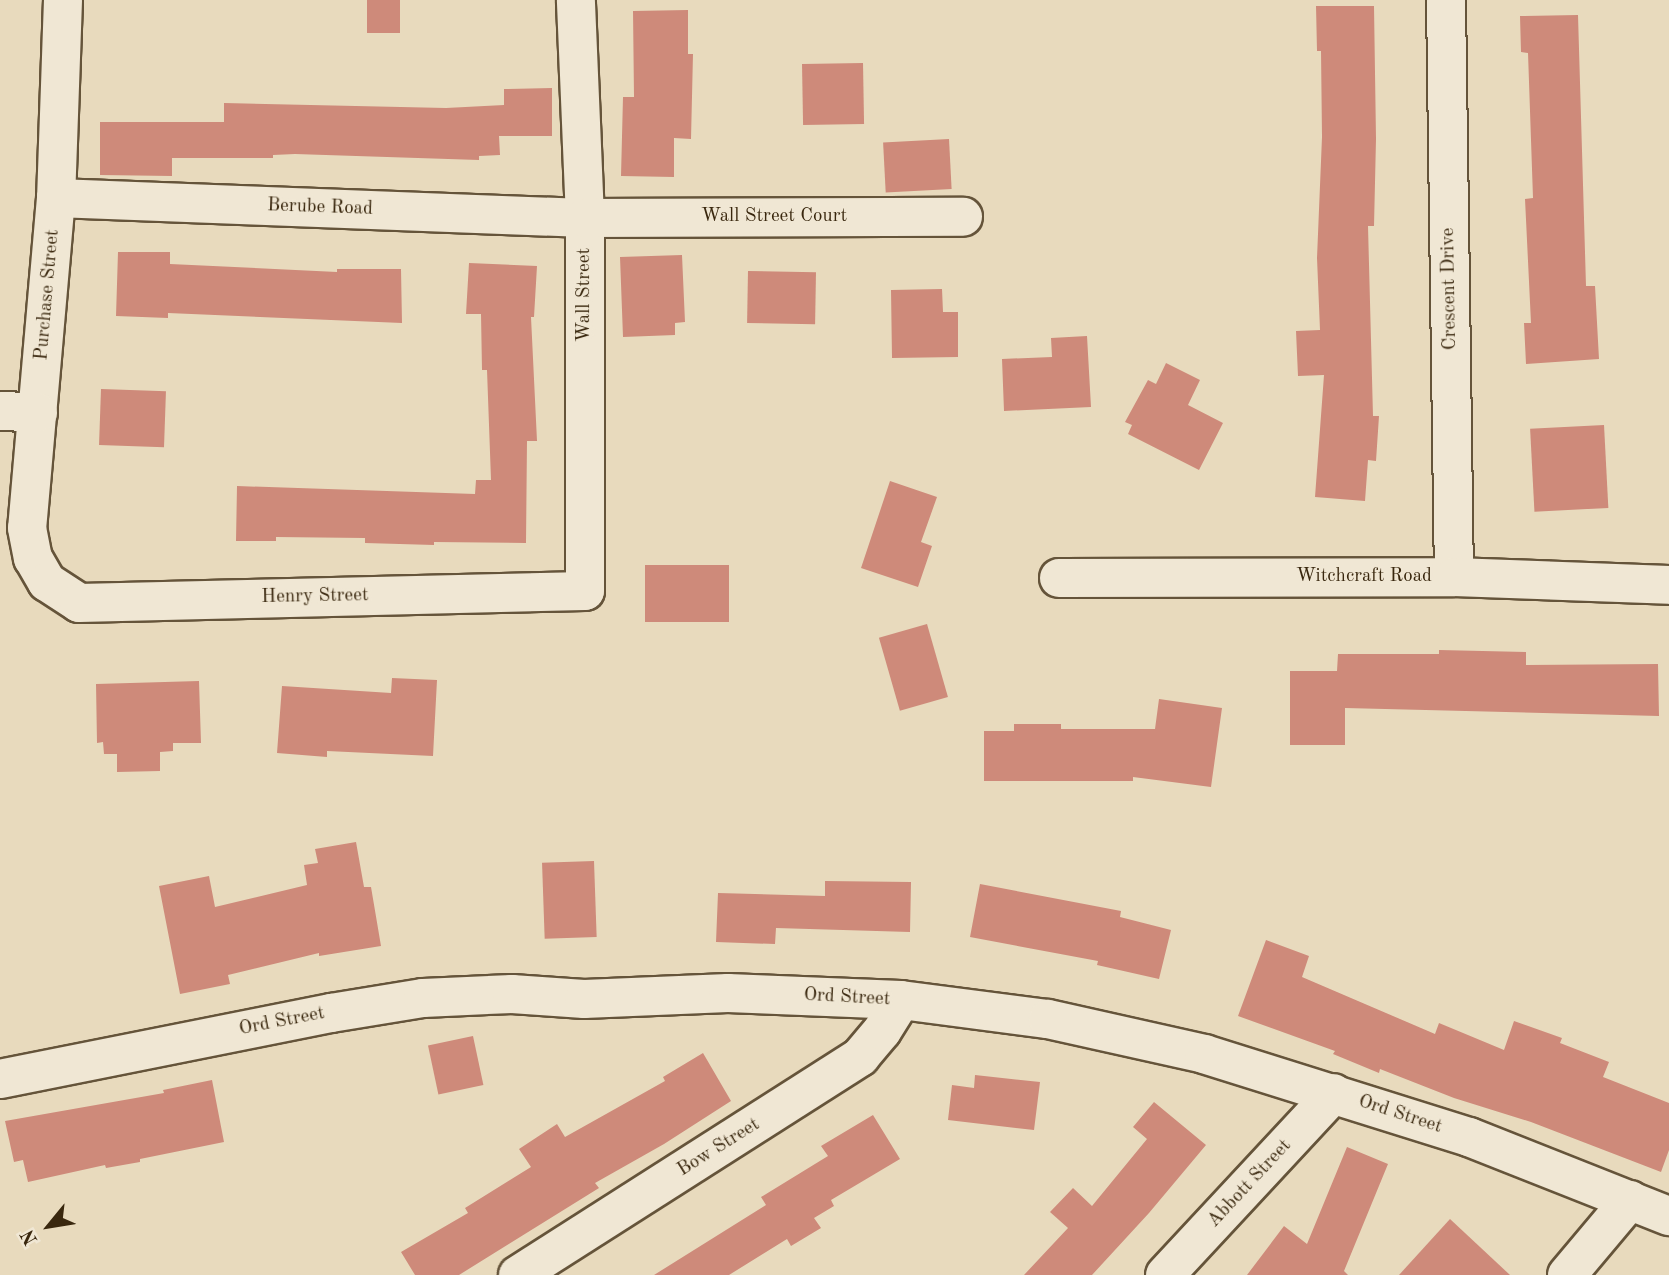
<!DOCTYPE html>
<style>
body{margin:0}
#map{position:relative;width:1669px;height:1275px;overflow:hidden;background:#e8dabd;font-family:"Old Standard TT",serif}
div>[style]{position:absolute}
.building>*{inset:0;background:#ce8a7a;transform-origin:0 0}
.roads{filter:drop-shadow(2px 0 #65543a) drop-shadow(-2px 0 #65543a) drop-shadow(0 2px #65543a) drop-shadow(0 -2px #65543a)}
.minor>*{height:38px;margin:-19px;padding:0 19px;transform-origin:19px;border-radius:19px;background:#f0e7d4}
span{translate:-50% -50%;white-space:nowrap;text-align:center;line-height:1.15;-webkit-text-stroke:6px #f0e7d4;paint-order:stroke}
.street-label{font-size:19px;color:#39270e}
.north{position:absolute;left:14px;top:1191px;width:70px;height:70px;-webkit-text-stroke:5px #f0e7d4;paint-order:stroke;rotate:240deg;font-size:19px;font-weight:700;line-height:28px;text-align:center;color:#39270e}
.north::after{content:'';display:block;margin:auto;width:24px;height:32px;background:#39270e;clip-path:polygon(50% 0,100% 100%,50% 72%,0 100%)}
</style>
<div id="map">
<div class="building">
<i style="left:367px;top:0;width:33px;height:33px"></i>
<i style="clip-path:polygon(1316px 6px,1374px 6px,1376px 139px,1374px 226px,1368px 226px,1373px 416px,1379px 416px,1376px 461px,1368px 460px,1365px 501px,1315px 497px,1324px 375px,1298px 376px,1296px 331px,1320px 330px,1317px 258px,1322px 137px,1321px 51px,1317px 51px)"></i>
<i style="clip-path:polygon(688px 10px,688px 54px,693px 54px,691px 139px,674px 138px,674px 177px,621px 176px,623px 97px,634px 97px,633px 11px)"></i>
<i style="clip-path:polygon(1578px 15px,1586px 286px,1595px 286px,1599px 359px,1526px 364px,1524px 323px,1531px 323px,1525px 199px,1533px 198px,1528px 53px,1521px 52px,1520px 16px)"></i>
<i style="left:863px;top:63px;width:61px;height:61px;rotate:89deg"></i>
<i style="clip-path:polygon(552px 88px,552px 136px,499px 136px,500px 155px,479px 156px,479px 160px,295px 154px,273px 155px,273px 158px,172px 158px,172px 176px,100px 175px,100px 122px,224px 122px,224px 103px,446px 108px,504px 105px,504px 89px)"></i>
<i style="left:949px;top:139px;width:50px;height:66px;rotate:87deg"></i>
<i style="clip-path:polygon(118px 252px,170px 252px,170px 264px,337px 272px,337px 269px,401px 269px,402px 323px,168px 313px,168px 318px,116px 316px)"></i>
<i style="clip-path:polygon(682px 255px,685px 322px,675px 323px,675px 335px,623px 337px,620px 257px)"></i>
<i style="clip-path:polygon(469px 263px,537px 266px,534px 317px,531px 317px,537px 441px,527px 441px,526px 543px,434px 542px,434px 545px,365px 543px,365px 538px,276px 537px,276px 541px,236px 541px,237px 486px,475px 494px,476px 480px,491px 480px,487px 370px,482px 370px,481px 314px,466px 314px)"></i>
<i style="left:748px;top:271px;width:68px;height:52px;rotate:1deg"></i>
<i style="clip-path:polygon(942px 289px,943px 312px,958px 312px,958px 357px,892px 358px,891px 290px)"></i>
<i style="clip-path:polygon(1087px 336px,1091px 407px,1004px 411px,1002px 359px,1052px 357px,1051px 338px)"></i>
<i style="clip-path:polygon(1166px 363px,1200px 380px,1188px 405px,1223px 423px,1199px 470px,1128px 434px,1132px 425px,1125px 422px,1148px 380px,1156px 384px)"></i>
<i style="left:101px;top:389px;width:65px;height:56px;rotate:2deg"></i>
<i style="left:1604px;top:425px;width:83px;height:74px;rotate:87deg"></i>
<i style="clip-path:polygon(890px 481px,937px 497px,921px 542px,932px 546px,918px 587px,861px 568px)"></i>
<i style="left:645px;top:565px;width:84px;height:57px"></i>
<i style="left:927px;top:624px;width:76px;height:50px;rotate:74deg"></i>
<i style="clip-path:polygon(1439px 650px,1526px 652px,1526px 665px,1658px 664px,1659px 716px,1345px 708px,1345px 745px,1290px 745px,1290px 671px,1337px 671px,1338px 654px,1439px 654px)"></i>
<i style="clip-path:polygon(392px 678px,437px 680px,433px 756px,327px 751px,327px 757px,277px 753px,282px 686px,391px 693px)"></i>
<i style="clip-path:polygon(199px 681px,201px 743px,173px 743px,173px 751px,160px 752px,160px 771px,117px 772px,117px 754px,104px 754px,103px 742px,97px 743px,96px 684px)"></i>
<i style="clip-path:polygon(1159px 699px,1222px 708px,1211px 787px,1133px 777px,1133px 781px,984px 781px,984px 731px,1014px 731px,1014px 724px,1061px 724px,1061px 729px,1155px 729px)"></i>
<i style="clip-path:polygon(356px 842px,364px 887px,371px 887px,381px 946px,319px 956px,319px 953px,228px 975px,230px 984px,180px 994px,159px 886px,209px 876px,215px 907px,307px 885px,304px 865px,318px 863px,315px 849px)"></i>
<i style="left:594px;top:861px;width:76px;height:52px;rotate:88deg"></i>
<i style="clip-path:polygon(825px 881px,911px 882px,910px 932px,776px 928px,775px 944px,716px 942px,718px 893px,825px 896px)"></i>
<i style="clip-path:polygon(980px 884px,1121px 911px,1120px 917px,1171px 930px,1159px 979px,1097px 965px,1098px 961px,970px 937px)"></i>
<i style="clip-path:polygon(1266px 940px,1309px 956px,1302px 977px,1435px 1034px,1439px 1023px,1504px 1050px,1514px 1021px,1562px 1038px,1560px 1043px,1609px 1062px,1603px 1077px,1669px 1103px,1669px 1150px,1661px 1172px,1531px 1122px,1454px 1098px,1380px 1069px,1379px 1073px,1333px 1054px,1335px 1051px,1238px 1016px)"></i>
<i style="left:473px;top:1036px;width:50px;height:46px;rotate:78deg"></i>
<i style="clip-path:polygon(703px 1053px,731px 1101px,664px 1144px,595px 1183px,599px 1188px,459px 1275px,415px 1275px,401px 1252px,468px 1213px,465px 1208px,531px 1167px,519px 1149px,557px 1124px,565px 1137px,665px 1081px,663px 1077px)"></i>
<i style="clip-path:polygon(975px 1075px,1040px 1082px,1034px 1130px,948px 1120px,952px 1085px,974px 1088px)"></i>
<i style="clip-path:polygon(212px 1080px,224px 1142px,140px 1159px,140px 1162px,106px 1168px,105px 1165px,28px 1182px,23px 1160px,14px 1162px,5px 1121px,164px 1093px,163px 1090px)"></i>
<i style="clip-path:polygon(1154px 1102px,1206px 1145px,1149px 1213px,1092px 1275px,1024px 1275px,1068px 1228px,1050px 1212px,1073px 1188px,1092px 1206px,1147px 1139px,1133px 1127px)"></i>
<i style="clip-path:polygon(873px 1115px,900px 1159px,831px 1200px,834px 1206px,814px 1218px,821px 1228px,791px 1246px,787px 1239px,729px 1275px,654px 1275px,766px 1205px,761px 1197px,828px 1156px,821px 1146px)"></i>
<i style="clip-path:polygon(1347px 1147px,1388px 1164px,1344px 1271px,1348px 1275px,1247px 1275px,1284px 1226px,1307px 1244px)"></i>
<i style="clip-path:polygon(1450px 1219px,1510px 1275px,1399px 1275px)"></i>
</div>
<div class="roads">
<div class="minor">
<i style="left:63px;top:0;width:198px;rotate:92deg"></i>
<i style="left:56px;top:198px;width:331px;rotate:95deg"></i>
<i style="left:27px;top:528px;width:31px;rotate:79deg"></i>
<i style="left:33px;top:558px;width:28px;rotate:60deg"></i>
<i style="left:47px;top:582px;width:38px;rotate:33deg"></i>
<i style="left:79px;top:603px;width:506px;rotate:-1.36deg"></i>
<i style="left:585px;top:591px;width:373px;rotate:-90deg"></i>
<i style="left:585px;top:218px;width:218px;rotate:-92.4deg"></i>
<i style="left:1446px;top:0;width:577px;rotate:89.21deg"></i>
<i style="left:56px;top:198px;width:529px;rotate:2.17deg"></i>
<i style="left:585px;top:218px;width:378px;rotate:-0.2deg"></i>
<i style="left:0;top:411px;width:38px;rotate:2deg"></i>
<i style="left:1059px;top:578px;width:395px;rotate:-0.1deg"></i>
<i style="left:1454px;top:577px;width:215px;rotate:2.1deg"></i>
<i style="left:0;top:1079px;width:338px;rotate:-11.3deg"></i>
<i style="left:331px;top:1013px;width:93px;rotate:-9.3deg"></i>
<i style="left:423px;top:998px;width:89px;rotate:-2.6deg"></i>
<i style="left:512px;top:994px;width:72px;rotate:4deg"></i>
<i style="left:584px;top:999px;width:144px;rotate:-2.4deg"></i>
<i style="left:728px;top:993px;width:173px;rotate:2.3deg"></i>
<i style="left:901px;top:1000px;width:148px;rotate:7.4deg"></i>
<i style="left:1048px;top:1019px;width:160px;rotate:12.6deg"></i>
<i style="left:1204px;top:1054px;width:278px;rotate:17.4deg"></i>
<i style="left:1469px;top:1137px;width:215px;rotate:21.6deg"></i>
<i style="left:518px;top:1275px;width:406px;rotate:-32.5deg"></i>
<i style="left:860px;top:1057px;width:34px;rotate:-50deg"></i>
<i style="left:882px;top:1031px;width:36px;rotate:-58deg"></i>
<i style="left:1165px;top:1275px;width:248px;rotate:-47.1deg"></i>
<i style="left:1567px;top:1275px;width:98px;rotate:-50deg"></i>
</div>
</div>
<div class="street-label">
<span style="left:320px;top:208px;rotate:2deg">Berube Road</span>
<span style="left:774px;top:217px">Wall Street Court</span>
<span style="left:1450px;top:289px;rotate:-91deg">Crescent Drive</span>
<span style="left:48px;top:295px;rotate:-85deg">Purchase Street</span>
<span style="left:585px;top:295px;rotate:-90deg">Wall Street</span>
<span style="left:1364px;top:577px">Witchcraft Road</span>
<span style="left:315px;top:597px;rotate:-1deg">Henry Street</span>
<span style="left:847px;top:998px;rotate:3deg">Ord Street</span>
<span style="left:282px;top:1022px;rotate:-11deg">Ord Street</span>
<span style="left:1400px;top:1115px;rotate:18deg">Ord Street</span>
<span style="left:719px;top:1148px;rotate:-32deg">Bow Street</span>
<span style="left:1250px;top:1184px;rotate:-47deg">Abbott Street</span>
</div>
<div class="north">N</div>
</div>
